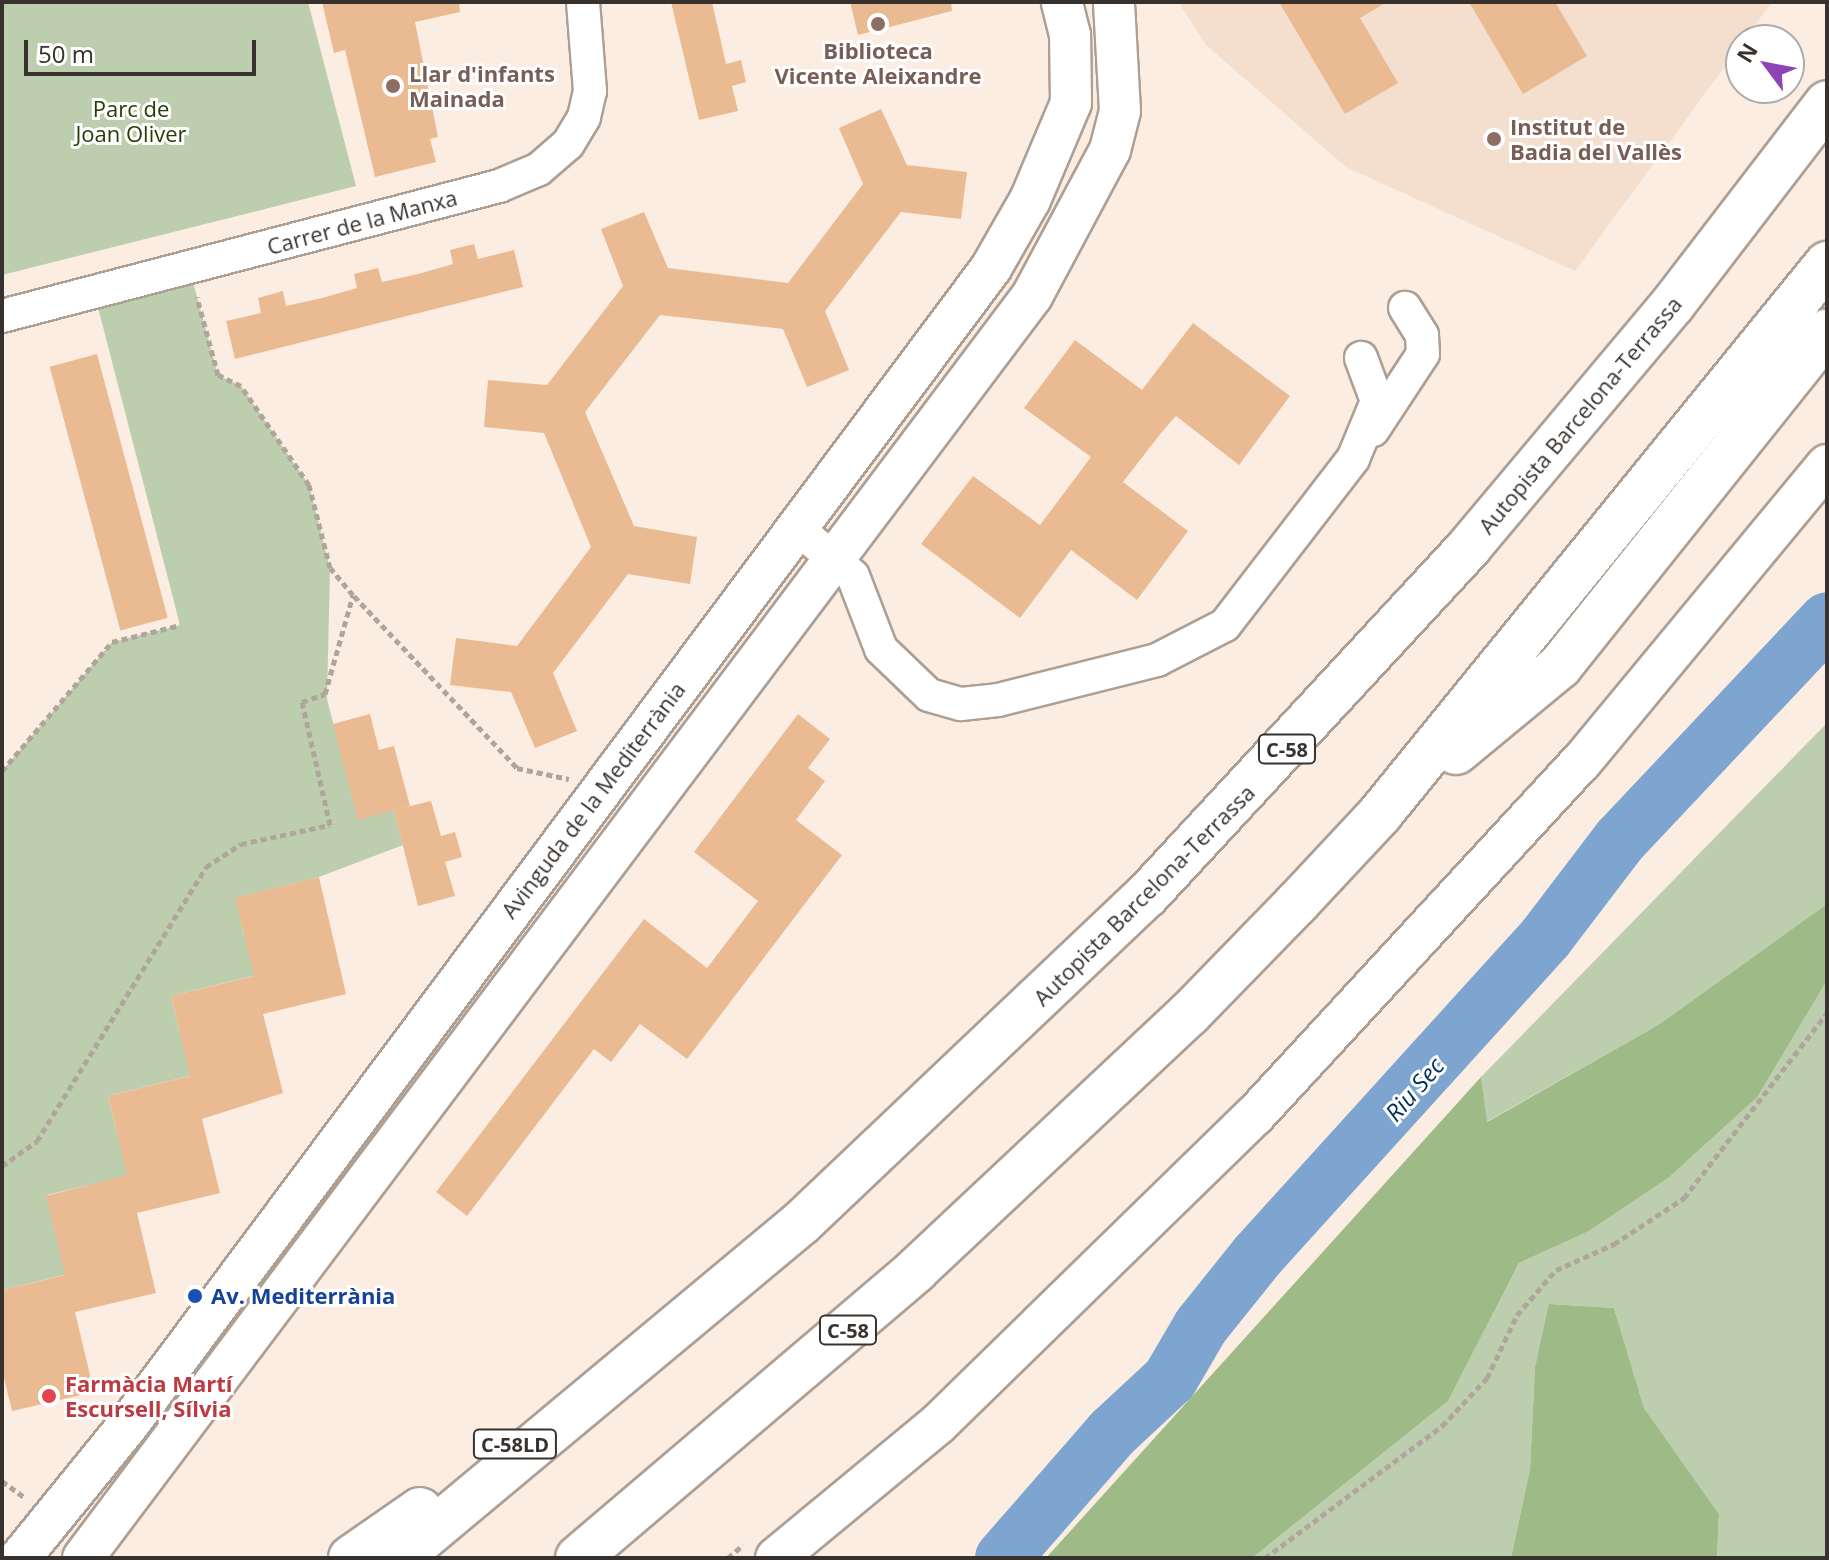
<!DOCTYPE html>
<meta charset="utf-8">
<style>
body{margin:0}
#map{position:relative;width:1829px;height:1560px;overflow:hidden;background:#fbede1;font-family:"Open Sans",sans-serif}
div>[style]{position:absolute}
.built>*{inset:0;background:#f4dfce}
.green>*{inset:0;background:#bcceae}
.forest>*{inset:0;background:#9eba87}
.river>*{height:56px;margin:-28px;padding:0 28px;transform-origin:28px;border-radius:28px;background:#7da5cf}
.building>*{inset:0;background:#eabb93;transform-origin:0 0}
.path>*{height:5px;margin-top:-2.5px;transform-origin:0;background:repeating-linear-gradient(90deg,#b0a59c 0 6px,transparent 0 10px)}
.roads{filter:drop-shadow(2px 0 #ad9f94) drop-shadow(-2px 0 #ad9f94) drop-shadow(0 2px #ad9f94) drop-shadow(0 -2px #ad9f94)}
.minor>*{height:32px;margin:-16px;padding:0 16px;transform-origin:16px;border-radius:16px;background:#fff}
.tertiary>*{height:40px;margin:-20px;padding:0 20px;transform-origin:20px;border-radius:20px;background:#fff}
.motorway>*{height:44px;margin:-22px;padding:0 22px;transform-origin:22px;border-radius:22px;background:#fff}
.dots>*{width:22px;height:22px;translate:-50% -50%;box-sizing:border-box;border:4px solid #fff;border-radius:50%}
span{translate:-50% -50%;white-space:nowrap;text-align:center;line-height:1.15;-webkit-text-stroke:6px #fff;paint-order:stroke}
.shield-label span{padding:2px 6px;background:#fff;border:2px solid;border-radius:6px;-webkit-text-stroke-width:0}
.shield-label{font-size:20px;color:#38322e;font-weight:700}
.education-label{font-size:22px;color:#785e54;font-weight:700}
.left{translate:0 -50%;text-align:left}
.park-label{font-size:22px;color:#253d05}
.street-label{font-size:22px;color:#38322e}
.transit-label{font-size:22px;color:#164399;font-weight:700}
.health-label{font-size:22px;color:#be3a42;font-weight:700}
.water-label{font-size:24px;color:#043159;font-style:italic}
.frame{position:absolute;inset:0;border:4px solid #38322e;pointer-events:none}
.north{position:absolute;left:1725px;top:24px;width:80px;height:80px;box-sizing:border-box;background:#fff;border:2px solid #afadab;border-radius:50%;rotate:302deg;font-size:22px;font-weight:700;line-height:32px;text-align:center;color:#38322e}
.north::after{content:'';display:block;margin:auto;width:28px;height:36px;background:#8e44b6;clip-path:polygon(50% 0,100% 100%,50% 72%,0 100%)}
.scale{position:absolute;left:24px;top:40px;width:232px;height:36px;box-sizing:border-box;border:4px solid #38322e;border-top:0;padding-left:10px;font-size:24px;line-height:28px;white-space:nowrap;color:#38322e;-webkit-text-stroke:6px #fff;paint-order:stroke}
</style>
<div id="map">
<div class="built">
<i style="clip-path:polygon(1178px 2px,1772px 2px,1575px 271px,1346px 167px,1206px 45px)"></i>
</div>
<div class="green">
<i style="clip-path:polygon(2px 2px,308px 2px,356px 186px,2px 275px)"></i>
<i style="clip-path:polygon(189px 267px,218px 375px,241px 386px,309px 485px,330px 568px,327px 699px,358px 819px,394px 810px,403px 845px,319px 877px,236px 898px,244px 936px,290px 967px,171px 996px,180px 1034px,226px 1067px,108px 1096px,117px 1134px,164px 1167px,47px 1195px,55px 1233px,101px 1266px,2px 1290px,2px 771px,112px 642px,180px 625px,94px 292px)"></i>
<i style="clip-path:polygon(1827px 723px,1827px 904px,1658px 1025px,1486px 1122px,1481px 1077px)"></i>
<i style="clip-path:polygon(1827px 980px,1827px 1558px,1717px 1558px,1719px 1514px,1644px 1408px,1614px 1308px,1550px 1304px,1535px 1367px,1530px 1469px,1511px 1558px,1252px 1558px,1448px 1401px,1519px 1263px,1587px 1232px)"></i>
</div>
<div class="forest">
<i style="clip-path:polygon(1827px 904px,1827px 980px,1757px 1097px,1669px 1177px,1587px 1232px,1519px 1263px,1448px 1401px,1252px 1558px,1046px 1558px,1481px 1077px,1487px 1122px,1658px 1025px)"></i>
<i style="clip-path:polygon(1549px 1304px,1614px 1308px,1644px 1408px,1719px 1514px,1717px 1558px,1511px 1558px,1530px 1469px,1535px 1367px)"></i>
</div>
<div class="river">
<i style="left:1003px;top:1558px;width:166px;rotate:-48.9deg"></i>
<i style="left:1112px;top:1433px;width:79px;rotate:-43deg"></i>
<i style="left:1170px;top:1379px;width:61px;rotate:-59.7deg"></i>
<i style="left:1201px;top:1326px;width:90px;rotate:-51.3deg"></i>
<i style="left:1257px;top:1256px;width:430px;rotate:-47.8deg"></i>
<i style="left:1546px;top:937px;width:122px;rotate:-52.7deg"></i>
<i style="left:1620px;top:840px;width:302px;rotate:-46.7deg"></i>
</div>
<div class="building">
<i style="clip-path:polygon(322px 2px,459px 2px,460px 12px,415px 22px,438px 137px,430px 139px,436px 162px,375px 177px,345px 50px,334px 53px)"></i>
<i style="clip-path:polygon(671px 2px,712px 2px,726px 64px,741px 60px,746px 82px,732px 86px,738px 111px,699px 120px)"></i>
<i style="clip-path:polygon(850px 2px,951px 2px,952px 11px,858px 35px)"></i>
<i style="clip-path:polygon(1279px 2px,1387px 2px,1360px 18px,1398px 83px,1345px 114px)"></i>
<i style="clip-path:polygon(1469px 2px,1555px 2px,1587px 56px,1523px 94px)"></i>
<i style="clip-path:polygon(881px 109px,907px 165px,967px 172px,961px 219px,901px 212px,825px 311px,849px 370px,807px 387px,783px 329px,660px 315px,585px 412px,634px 526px,697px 537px,690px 584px,628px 574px,553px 673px,577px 731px,535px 748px,511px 692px,450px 685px,456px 638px,517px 646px,591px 547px,544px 433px,484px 427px,488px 380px,547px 385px,623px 286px,601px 229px,644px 212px,668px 268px,788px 283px,863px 184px,839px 128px)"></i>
<i style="clip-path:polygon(474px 244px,478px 259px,514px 250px,523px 287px,235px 359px,226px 321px,261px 313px,258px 298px,283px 291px,286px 306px,322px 298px,357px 288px,354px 274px,378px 268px,382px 282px,418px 274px,453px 264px,450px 250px)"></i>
<i style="clip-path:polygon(1193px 323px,1290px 396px,1239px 465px,1176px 416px,1161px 433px,1123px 482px,1188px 531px,1137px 600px,1071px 550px,1020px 618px,921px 544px,973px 476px,1040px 525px,1091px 457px,1024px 408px,1075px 340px,1142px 390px)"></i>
<i style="left:97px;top:354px;width:273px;height:49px;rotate:75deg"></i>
<i style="clip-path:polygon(370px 714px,379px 750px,394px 746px,410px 806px,358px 820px,333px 724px)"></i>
<i style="clip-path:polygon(798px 714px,830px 739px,808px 768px,825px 781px,796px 820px,842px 855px,687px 1059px,640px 1024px,611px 1062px,594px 1049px,467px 1216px,436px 1192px,644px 919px,707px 968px,758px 901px,694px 852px)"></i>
<i style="clip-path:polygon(431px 801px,441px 836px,455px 832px,462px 857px,445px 862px,455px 896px,418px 906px,394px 810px)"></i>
<i style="clip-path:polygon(319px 877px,346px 994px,263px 1014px,283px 1093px,202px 1119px,220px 1193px,137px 1213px,156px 1293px,75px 1312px,94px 1392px,12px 1411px,2px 1370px,2px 1290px,65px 1275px,46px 1196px,127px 1175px,108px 1096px,190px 1076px,171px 996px,254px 976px,235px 898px)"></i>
</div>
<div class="path">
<i style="left:354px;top:596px;width:237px;rotate:46.5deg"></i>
<i style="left:517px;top:768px;width:53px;rotate:11.9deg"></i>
<i style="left:2px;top:771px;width:170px;rotate:-49.5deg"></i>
<i style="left:112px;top:642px;width:70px;rotate:-14deg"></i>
<i style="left:2px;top:1166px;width:43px;rotate:-35.5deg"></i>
<i style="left:37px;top:1141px;width:322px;rotate:-58.3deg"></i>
<i style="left:206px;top:867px;width:42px;rotate:-33.3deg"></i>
<i style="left:241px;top:844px;width:91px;rotate:-12.1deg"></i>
<i style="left:330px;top:825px;width:126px;rotate:-102.8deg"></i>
<i style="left:302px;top:702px;width:24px;rotate:-19deg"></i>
<i style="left:325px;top:694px;width:103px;rotate:-74.2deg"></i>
<i style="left:353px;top:595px;width:35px;rotate:-130deg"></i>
<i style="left:330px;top:568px;width:86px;rotate:-104.2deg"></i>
<i style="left:309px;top:485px;width:120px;rotate:-124.5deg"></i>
<i style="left:241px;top:386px;width:25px;rotate:-154deg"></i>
<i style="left:218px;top:375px;width:81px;rotate:-105.1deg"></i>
<i style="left:2px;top:1481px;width:27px;rotate:36deg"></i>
<i style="left:728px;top:1558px;width:20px;rotate:-41deg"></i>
<i style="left:1265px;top:1558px;width:221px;rotate:-36.7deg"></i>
<i style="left:1442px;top:1426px;width:66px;rotate:-46.8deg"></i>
<i style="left:1487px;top:1378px;width:70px;rotate:-64.5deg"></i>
<i style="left:1517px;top:1315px;width:60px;rotate:-49.1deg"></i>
<i style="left:1556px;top:1270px;width:64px;rotate:-24.1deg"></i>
<i style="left:1614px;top:1244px;width:84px;rotate:-33.3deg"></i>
<i style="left:1684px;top:1198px;width:234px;rotate:-52.3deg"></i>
</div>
<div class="roads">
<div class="minor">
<i style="left:2px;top:316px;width:514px;rotate:-14.66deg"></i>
<i style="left:499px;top:186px;width:43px;rotate:-23deg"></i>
<i style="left:539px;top:169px;width:38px;rotate:-41deg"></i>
<i style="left:568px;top:144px;width:31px;rotate:-59deg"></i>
<i style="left:584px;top:117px;width:27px;rotate:-77deg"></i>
<i style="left:590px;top:91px;width:89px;rotate:-94.5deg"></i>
<i style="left:1373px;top:430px;width:91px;rotate:-56.7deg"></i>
<i style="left:1423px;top:354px;width:19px;rotate:-93deg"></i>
<i style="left:1422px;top:335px;width:32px;rotate:-122deg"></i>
<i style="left:796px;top:527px;width:75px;rotate:40.7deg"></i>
<i style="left:853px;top:576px;width:78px;rotate:69deg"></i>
<i style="left:881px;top:649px;width:66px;rotate:43.8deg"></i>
<i style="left:929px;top:695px;width:33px;rotate:16deg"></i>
<i style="left:961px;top:704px;width:37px;rotate:-6deg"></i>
<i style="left:998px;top:700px;width:164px;rotate:-14.1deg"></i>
<i style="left:1157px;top:660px;width:76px;rotate:-27.2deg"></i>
<i style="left:1225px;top:625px;width:210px;rotate:-52.4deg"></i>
<i style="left:1353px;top:459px;width:63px;rotate:-67.5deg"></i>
<i style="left:1377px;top:401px;width:46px;rotate:-110.4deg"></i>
</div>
<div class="tertiary">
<i style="left:20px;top:1558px;width:171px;rotate:-50.9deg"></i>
<i style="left:128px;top:1425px;width:1443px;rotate:-53.28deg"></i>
<i style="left:991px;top:268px;width:78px;rotate:-60.2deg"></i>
<i style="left:1030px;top:200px;width:105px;rotate:-67.1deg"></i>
<i style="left:1071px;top:103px;width:68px;rotate:-90.8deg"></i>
<i style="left:1070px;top:35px;width:34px;rotate:-104deg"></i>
<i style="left:83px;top:1558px;width:1579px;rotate:-53.06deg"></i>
<i style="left:1032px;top:296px;width:166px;rotate:-61.9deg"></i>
<i style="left:1110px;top:150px;width:40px;rotate:-75.6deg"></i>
<i style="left:1120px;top:111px;width:109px;rotate:-93.2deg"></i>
<i style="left:776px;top:1558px;width:210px;rotate:-39.6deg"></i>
<i style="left:938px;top:1424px;width:443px;rotate:-44.3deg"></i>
<i style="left:1255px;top:1115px;width:482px;rotate:-47.3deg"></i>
<i style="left:1582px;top:761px;width:384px;rotate:-50.4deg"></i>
</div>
<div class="motorway">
<i style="left:1456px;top:752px;width:135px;rotate:-39.6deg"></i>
<i style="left:1560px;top:666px;width:428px;rotate:-51.4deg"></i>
<i style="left:351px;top:1558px;width:84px;rotate:-34.8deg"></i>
<i style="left:399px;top:1558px;width:523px;rotate:-39.81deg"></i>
<i style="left:801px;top:1223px;width:477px;rotate:-43.5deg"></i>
<i style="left:1147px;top:895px;width:474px;rotate:-47.2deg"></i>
<i style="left:1469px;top:547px;width:317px;rotate:-50deg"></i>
<i style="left:1673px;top:304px;width:253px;rotate:-52.5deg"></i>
<i style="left:578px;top:1558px;width:444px;rotate:-40.4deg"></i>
<i style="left:916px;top:1270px;width:374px;rotate:-43.2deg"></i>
<i style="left:1189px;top:1014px;width:156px;rotate:-45.8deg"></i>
<i style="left:1298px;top:902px;width:120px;rotate:-47deg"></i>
<i style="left:1380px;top:814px;width:709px;rotate:-50.9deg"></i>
</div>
</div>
<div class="dots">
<i style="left:878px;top:24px;background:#8d6e63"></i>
<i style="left:393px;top:86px;background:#8d6e63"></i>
<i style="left:1494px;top:139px;background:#8d6e63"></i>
<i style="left:195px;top:1296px;background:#1a4fb4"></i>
<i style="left:49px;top:1396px;background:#e0444e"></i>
</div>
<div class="shield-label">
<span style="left:1287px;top:749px">C-58</span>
<span style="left:848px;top:1330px">C-58</span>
<span style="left:515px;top:1444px">C-58LD</span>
</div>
<div class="education-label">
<span style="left:878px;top:63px">Biblioteca<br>Vicente Aleixandre</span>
<span class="left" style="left:409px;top:86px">Llar d'infants<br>Mainada</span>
<span class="left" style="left:1510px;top:139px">Institut de<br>Badia del Vallès</span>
</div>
<div class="park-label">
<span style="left:131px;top:121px">Parc de<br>Joan Oliver</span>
</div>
<div class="street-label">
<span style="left:362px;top:222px;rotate:-15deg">Carrer de la Manxa</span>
<span style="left:1580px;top:415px;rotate:-50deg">Autopista Barcelona-Terrassa</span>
<span style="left:593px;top:800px;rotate:-53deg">Avinguda de la Mediterrània</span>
<span style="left:1144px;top:895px;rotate:-45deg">Autopista Barcelona-Terrassa</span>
</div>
<div class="transit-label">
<span class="left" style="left:211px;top:1296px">Av. Mediterrània</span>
</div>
<div class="health-label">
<span class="left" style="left:65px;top:1396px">Farmàcia Martí<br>Escursell, Sílvia</span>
</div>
<div class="water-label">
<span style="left:1414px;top:1089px;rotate:-49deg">Riu Sec</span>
</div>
<div class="frame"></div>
<div class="north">N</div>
<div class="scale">50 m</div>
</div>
